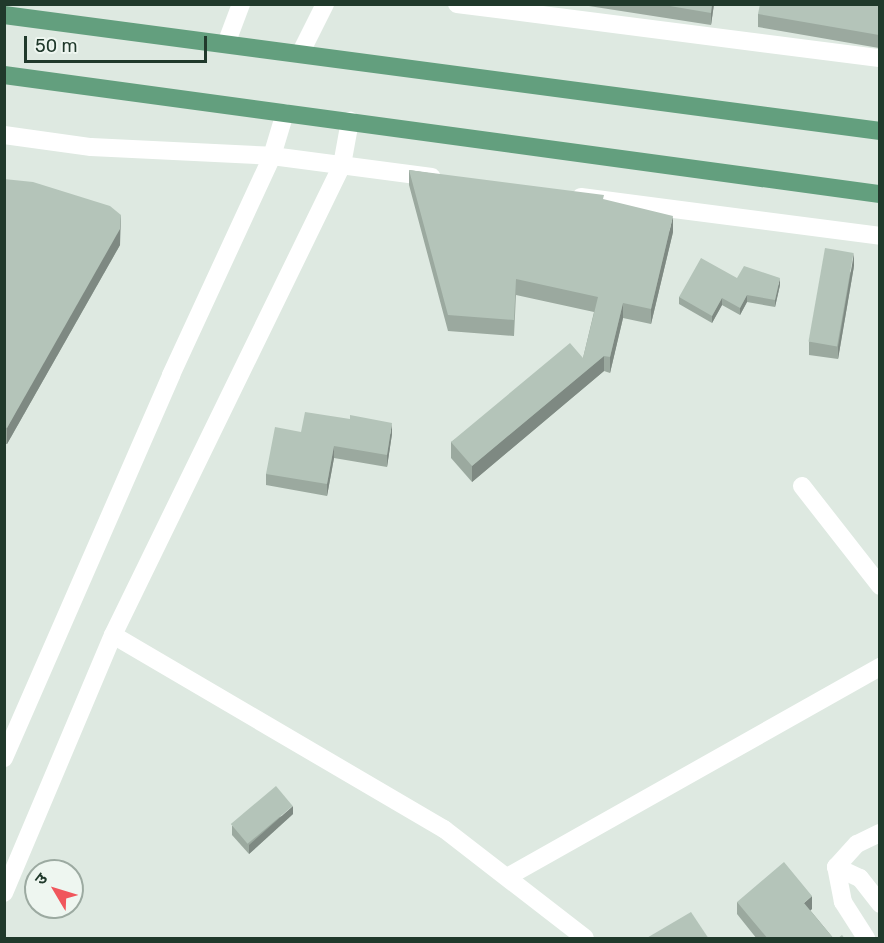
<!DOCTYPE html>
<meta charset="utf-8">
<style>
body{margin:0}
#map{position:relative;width:884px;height:943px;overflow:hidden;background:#dee9e1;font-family:Rubik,"Noto Sans Devanagari",sans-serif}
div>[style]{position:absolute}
.street>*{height:18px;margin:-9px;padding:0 9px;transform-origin:9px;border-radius:9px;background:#fff}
.secondary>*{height:18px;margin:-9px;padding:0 9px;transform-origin:9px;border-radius:9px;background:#fff}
.primary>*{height:18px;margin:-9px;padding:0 9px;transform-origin:9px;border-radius:9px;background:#639f7e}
.wall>*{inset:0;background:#9ba99f}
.shaded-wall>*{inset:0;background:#7e8982}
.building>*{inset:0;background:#b4c4b9;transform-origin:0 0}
span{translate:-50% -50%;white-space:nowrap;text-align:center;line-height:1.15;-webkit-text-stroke:5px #eef6f0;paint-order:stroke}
.frame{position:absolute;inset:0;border:6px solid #20392b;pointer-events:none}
.north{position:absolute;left:24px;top:859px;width:60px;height:60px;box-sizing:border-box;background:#eef6f0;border:2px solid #9caaa1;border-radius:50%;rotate:308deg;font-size:16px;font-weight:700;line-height:24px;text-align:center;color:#20392b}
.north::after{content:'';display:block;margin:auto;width:21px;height:27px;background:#f0565c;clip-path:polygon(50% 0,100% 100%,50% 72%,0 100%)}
.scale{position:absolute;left:24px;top:36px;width:183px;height:27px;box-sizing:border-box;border:3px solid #20392b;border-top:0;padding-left:8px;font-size:18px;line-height:21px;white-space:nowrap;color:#20392b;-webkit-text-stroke:4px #eef6f0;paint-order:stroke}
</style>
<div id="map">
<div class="street">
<i style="left:226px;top:44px;width:43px;rotate:-69.4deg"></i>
<i style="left:802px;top:486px;width:127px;rotate:52deg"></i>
<i style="left:113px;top:635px;width:384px;rotate:30.4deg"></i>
<i style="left:444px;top:829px;width:178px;rotate:37.7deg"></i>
<i style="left:4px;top:758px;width:418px;rotate:-66.4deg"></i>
<i style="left:171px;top:375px;width:241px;rotate:-65.2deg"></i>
<i style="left:272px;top:156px;width:45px;rotate:-73.2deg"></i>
<i style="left:836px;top:867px;width:26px;rotate:25deg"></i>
<i style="left:860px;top:878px;width:33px;rotate:52deg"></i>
<i style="left:509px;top:876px;width:426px;rotate:-29.4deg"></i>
<i style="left:4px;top:893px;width:280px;rotate:-67.1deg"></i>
<i style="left:113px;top:635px;width:523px;rotate:-64.02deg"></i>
<i style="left:342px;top:165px;width:45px;rotate:-79.7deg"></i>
<i style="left:866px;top:938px;width:43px;rotate:-122.6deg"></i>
<i style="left:843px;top:902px;width:36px;rotate:-101deg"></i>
<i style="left:836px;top:867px;width:31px;rotate:-48deg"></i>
<i style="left:857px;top:844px;width:25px;rotate:-26deg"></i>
</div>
<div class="secondary">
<i style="left:457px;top:4px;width:426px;rotate:7.3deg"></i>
<i style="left:300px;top:54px;width:56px;rotate:-63.4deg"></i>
<i style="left:4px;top:135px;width:88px;rotate:7.9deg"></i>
<i style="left:91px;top:147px;width:181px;rotate:2.8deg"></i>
<i style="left:272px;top:156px;width:161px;rotate:7.5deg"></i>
<i style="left:581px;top:197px;width:302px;rotate:7.4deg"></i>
</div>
<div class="primary">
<i style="left:4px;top:15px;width:884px;rotate:7.54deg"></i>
<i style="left:4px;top:75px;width:884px;rotate:7.74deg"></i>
</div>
<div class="wall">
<i style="clip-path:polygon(576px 4px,714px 4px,711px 25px)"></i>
<i style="clip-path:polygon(879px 4px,879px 48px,758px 27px,758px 14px)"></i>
<i style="clip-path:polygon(409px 170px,604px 200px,673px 232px,651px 324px,623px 318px,610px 373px,604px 371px,472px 482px,451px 458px,451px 442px,583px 358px,594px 312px,516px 295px,514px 336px,448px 331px,409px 185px)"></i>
<i style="clip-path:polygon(4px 179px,120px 245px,7px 444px,4px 444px)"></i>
<i style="clip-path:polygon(854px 266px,838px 359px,809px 355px,809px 342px)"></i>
<i style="clip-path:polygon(737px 278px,780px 285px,775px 307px,747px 302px,740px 315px,722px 305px,712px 323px,679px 304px,679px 297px)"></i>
<i style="clip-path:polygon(301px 432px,392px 434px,387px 467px,334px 458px,327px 496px,266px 485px,266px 474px)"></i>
<i style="clip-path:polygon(293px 814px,249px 854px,232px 835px,232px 826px)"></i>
<i style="clip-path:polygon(737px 902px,812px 909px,810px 910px,834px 939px,757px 939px,737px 914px)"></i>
</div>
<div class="shaded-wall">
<i style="clip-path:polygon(712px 4px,714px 4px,711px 25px,711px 13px)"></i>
<i style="clip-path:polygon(121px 215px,120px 245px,7px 444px,7px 428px)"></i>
<i style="clip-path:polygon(673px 216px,673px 232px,651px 324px,651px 309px)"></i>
<i style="clip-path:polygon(854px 253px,854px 266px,838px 359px,838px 347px)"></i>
<i style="clip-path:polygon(780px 278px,780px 285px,775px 307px,775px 300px)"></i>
<i style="clip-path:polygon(747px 295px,747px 302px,740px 315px,740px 308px)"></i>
<i style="clip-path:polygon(722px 298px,722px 305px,712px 323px,712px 316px)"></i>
<i style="clip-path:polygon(623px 303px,623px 318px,610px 373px,610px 357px)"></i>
<i style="clip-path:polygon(604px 356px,604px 371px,472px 482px,472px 466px)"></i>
<i style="clip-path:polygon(392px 423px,392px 434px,387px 467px,387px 455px)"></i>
<i style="clip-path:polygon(334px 446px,334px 458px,327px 496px,327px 484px)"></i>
<i style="clip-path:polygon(293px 806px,293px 814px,249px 854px,249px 845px)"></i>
<i style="clip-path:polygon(812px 896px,812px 909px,804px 916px,804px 903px)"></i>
</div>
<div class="building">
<i style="clip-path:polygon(658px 4px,712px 4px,711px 13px)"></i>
<i style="clip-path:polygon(760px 4px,879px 4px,879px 35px,758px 14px)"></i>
<i style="clip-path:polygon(409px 170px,604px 195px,603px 199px,673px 216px,651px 309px,623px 303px,610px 357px,604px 356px,472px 466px,451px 442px,570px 343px,583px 358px,598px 297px,516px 279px,514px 320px,448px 315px)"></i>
<i style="clip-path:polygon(4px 179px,33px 182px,110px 206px,121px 215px,120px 229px,7px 428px,4px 427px)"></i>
<i style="left:825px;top:248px;width:29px;height:95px;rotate:10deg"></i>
<i style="clip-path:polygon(701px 258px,737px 278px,744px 266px,780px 278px,775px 300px,747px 295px,740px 308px,722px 298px,712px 316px,679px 297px)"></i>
<i style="clip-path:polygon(305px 412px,350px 419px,350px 415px,392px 423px,387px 455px,334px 446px,327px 484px,266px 474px,275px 427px,301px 432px)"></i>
<i style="left:276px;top:786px;width:26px;height:59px;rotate:50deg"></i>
<i style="clip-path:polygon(784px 862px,812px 896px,804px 903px,834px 939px,768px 939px,737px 902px)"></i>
<i style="clip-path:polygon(691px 912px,709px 939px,645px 939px)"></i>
<i style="clip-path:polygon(842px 935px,845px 939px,837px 939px)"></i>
</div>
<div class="frame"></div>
<div class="north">उ</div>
<div class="scale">50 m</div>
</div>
